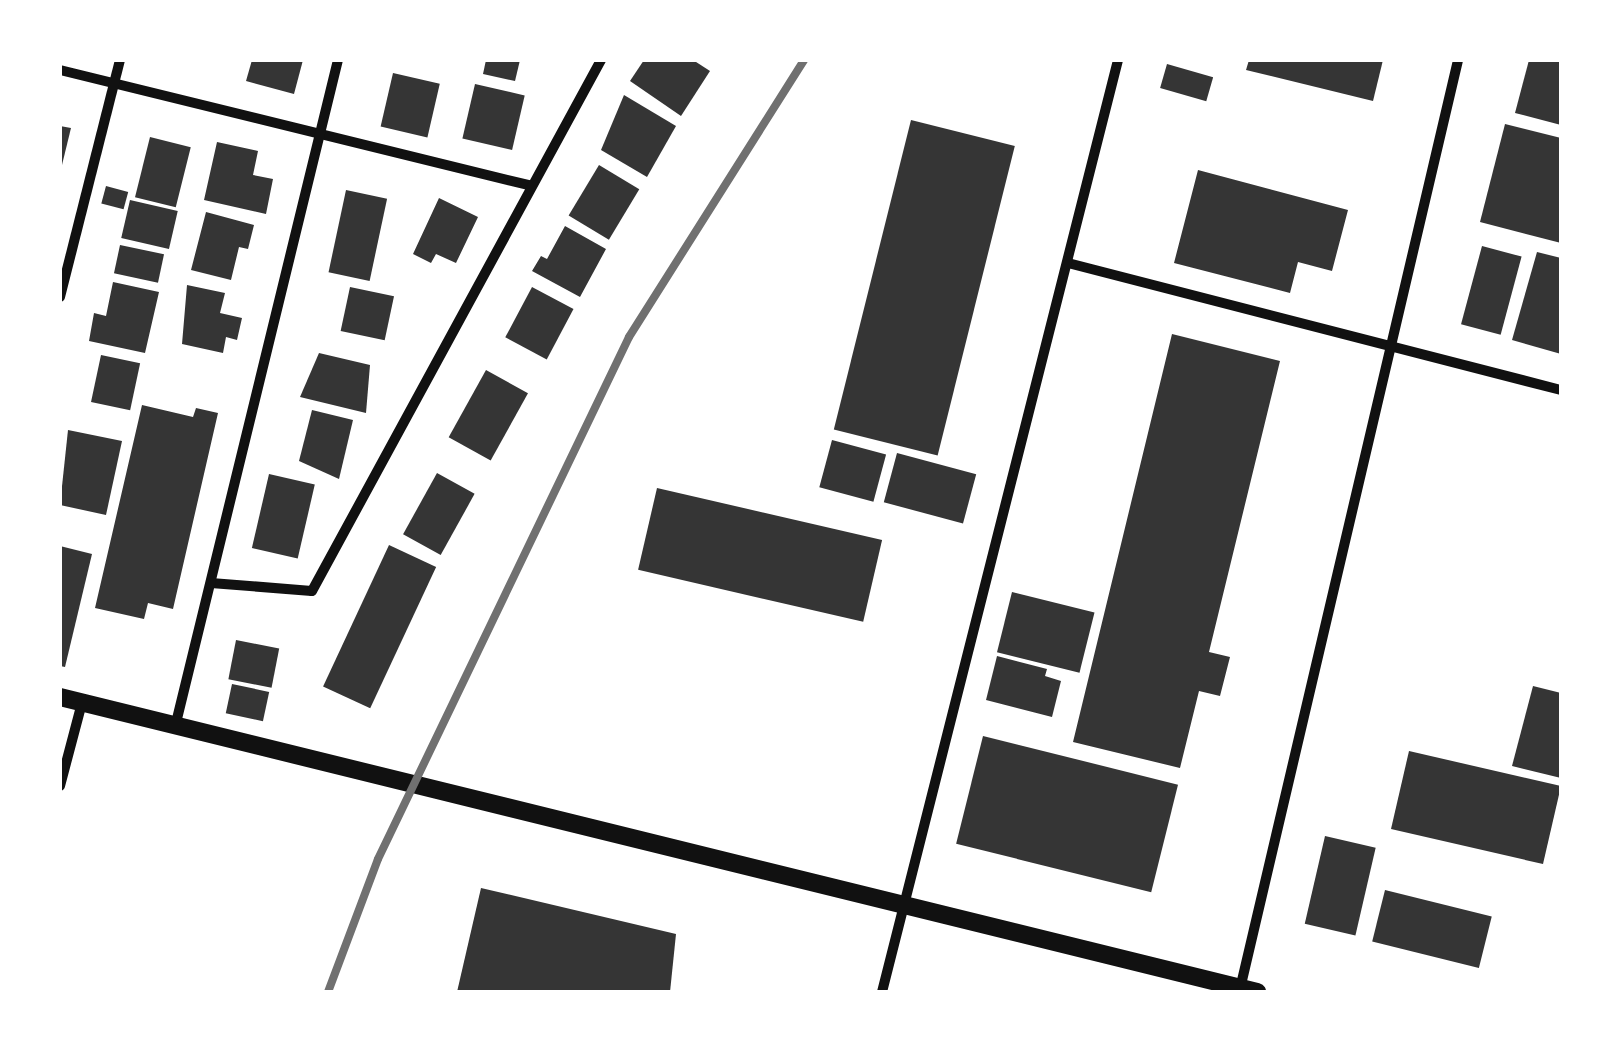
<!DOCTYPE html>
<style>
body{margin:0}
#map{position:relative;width:1621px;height:1052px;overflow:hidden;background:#fff;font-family:"Alegreya Sans",sans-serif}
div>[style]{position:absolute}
.building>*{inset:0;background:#353535;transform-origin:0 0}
.minor>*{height:10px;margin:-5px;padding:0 5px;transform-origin:5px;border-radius:5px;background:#111}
.tertiary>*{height:18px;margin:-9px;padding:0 9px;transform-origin:9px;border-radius:9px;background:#111}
.rail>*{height:8px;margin:-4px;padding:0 4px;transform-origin:4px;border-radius:4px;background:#707070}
span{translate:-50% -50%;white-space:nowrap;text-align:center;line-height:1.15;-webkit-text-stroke:10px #fff;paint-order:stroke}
.frame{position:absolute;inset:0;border:62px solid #fff;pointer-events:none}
</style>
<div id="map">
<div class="building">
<i style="clip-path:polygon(252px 60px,303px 60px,294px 94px,246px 81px)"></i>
<i style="clip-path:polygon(486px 60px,520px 60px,515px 81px,483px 74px)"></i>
<i style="clip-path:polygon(644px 60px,693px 60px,710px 71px,681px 116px,630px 81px)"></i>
<i style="clip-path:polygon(1249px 60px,1383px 60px,1373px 101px,1246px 70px)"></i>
<i style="clip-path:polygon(1529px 60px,1561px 60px,1561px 125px,1515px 113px)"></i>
<i style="left:1167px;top:64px;width:48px;height:25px;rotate:16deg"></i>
<i style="left:393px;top:73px;width:48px;height:55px;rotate:13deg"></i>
<i style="left:475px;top:84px;width:51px;height:56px;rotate:13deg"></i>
<i style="clip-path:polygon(624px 95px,676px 126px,647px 177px,601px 150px)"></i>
<i style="left:911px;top:120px;width:107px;height:319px;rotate:14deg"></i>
<i style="clip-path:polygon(1505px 124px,1561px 138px,1561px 243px,1480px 222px)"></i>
<i style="clip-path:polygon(60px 126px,71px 128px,61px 169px,60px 169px)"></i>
<i style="left:150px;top:137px;width:42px;height:62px;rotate:14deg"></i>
<i style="clip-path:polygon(217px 142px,258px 151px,253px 175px,273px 179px,266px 214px,204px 200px)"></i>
<i style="left:599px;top:165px;width:47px;height:59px;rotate:31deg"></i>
<i style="clip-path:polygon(1198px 170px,1348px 210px,1332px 271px,1298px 262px,1290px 293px,1174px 263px)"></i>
<i style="left:106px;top:186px;width:23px;height:18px;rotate:15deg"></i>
<i style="left:346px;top:190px;width:42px;height:84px;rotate:12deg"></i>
<i style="clip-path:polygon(439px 198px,478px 217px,456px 263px,436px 254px,431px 263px,413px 254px)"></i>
<i style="left:130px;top:200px;width:49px;height:39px;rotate:13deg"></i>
<i style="clip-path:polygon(206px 212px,254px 225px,248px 249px,239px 247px,231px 280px,191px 270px)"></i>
<i style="clip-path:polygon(565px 226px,606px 249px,580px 297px,532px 271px,541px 256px,547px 259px)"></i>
<i style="left:120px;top:245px;width:45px;height:29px;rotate:12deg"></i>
<i style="left:1482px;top:246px;width:41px;height:81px;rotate:15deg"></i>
<i style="clip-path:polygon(1537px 252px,1561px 258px,1561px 354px,1512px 340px)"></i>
<i style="clip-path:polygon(113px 282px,159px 292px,145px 353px,89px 341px,94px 313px,106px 316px)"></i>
<i style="clip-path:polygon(187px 285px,225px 293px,220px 313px,242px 318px,237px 340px,226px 337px,223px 353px,182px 344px)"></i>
<i style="left:350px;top:287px;width:45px;height:45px;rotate:12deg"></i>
<i style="left:532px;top:287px;width:47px;height:57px;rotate:28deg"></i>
<i style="clip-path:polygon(1172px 334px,1280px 361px,1209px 652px,1230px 657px,1220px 696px,1199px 691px,1180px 768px,1073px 742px)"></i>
<i style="clip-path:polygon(319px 353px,370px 365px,366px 413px,300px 397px)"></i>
<i style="left:101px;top:355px;width:40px;height:48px;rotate:12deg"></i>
<i style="left:486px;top:370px;width:48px;height:77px;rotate:29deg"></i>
<i style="clip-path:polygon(142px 405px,193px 417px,196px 408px,218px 413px,173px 609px,148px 603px,144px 619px,95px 608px)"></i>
<i style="clip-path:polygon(312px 410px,353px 420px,339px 479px,299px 461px)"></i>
<i style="clip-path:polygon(68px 430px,122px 441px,106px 515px,60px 505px)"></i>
<i style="left:832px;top:440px;width:56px;height:49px;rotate:15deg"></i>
<i style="left:897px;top:453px;width:82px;height:51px;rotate:15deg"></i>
<i style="left:437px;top:473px;width:43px;height:70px;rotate:29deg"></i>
<i style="left:269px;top:474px;width:47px;height:76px;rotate:13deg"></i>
<i style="left:657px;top:488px;width:231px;height:84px;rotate:13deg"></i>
<i style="left:389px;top:545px;width:52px;height:156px;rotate:25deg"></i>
<i style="clip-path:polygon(60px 546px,92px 554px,65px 667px,60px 666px)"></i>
<i style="left:1012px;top:592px;width:85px;height:62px;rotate:14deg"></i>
<i style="left:236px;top:640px;width:44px;height:40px;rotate:11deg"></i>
<i style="clip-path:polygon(997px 656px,1047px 669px,1045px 676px,1061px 681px,1052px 717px,986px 700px)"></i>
<i style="left:232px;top:684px;width:38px;height:30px;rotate:12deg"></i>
<i style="clip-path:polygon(1533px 686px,1561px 693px,1561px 778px,1512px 766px)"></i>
<i style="left:983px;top:736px;width:201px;height:111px;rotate:14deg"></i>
<i style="left:1409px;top:751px;width:156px;height:80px;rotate:13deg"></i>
<i style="left:1325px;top:836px;width:52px;height:90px;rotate:13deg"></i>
<i style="clip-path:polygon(481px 888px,676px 934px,670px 992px,457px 992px)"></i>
<i style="left:1385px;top:890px;width:110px;height:53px;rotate:14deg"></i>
</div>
<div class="minor">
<i style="left:60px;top:70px;width:483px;rotate:13.8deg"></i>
<i style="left:1068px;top:263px;width:509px;rotate:14.45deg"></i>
<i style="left:60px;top:297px;width:244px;rotate:-75.8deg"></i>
<i style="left:211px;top:583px;width:101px;rotate:4.5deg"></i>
<i style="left:312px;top:591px;width:605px;rotate:-61.44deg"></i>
<i style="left:175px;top:727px;width:687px;rotate:-76.27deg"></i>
<i style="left:60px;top:786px;width:86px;rotate:-75.2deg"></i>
<i style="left:1240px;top:989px;width:954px;rotate:-76.79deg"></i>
<i style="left:882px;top:992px;width:961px;rotate:-75.79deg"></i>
</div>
<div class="tertiary">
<i style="left:60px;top:697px;width:1233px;rotate:13.84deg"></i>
</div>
<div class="rail">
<i style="left:328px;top:992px;width:142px;rotate:-69.4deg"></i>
<i style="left:378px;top:859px;width:579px;rotate:-64.32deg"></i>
<i style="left:629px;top:337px;width:328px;rotate:-57.7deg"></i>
</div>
<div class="frame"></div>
</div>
